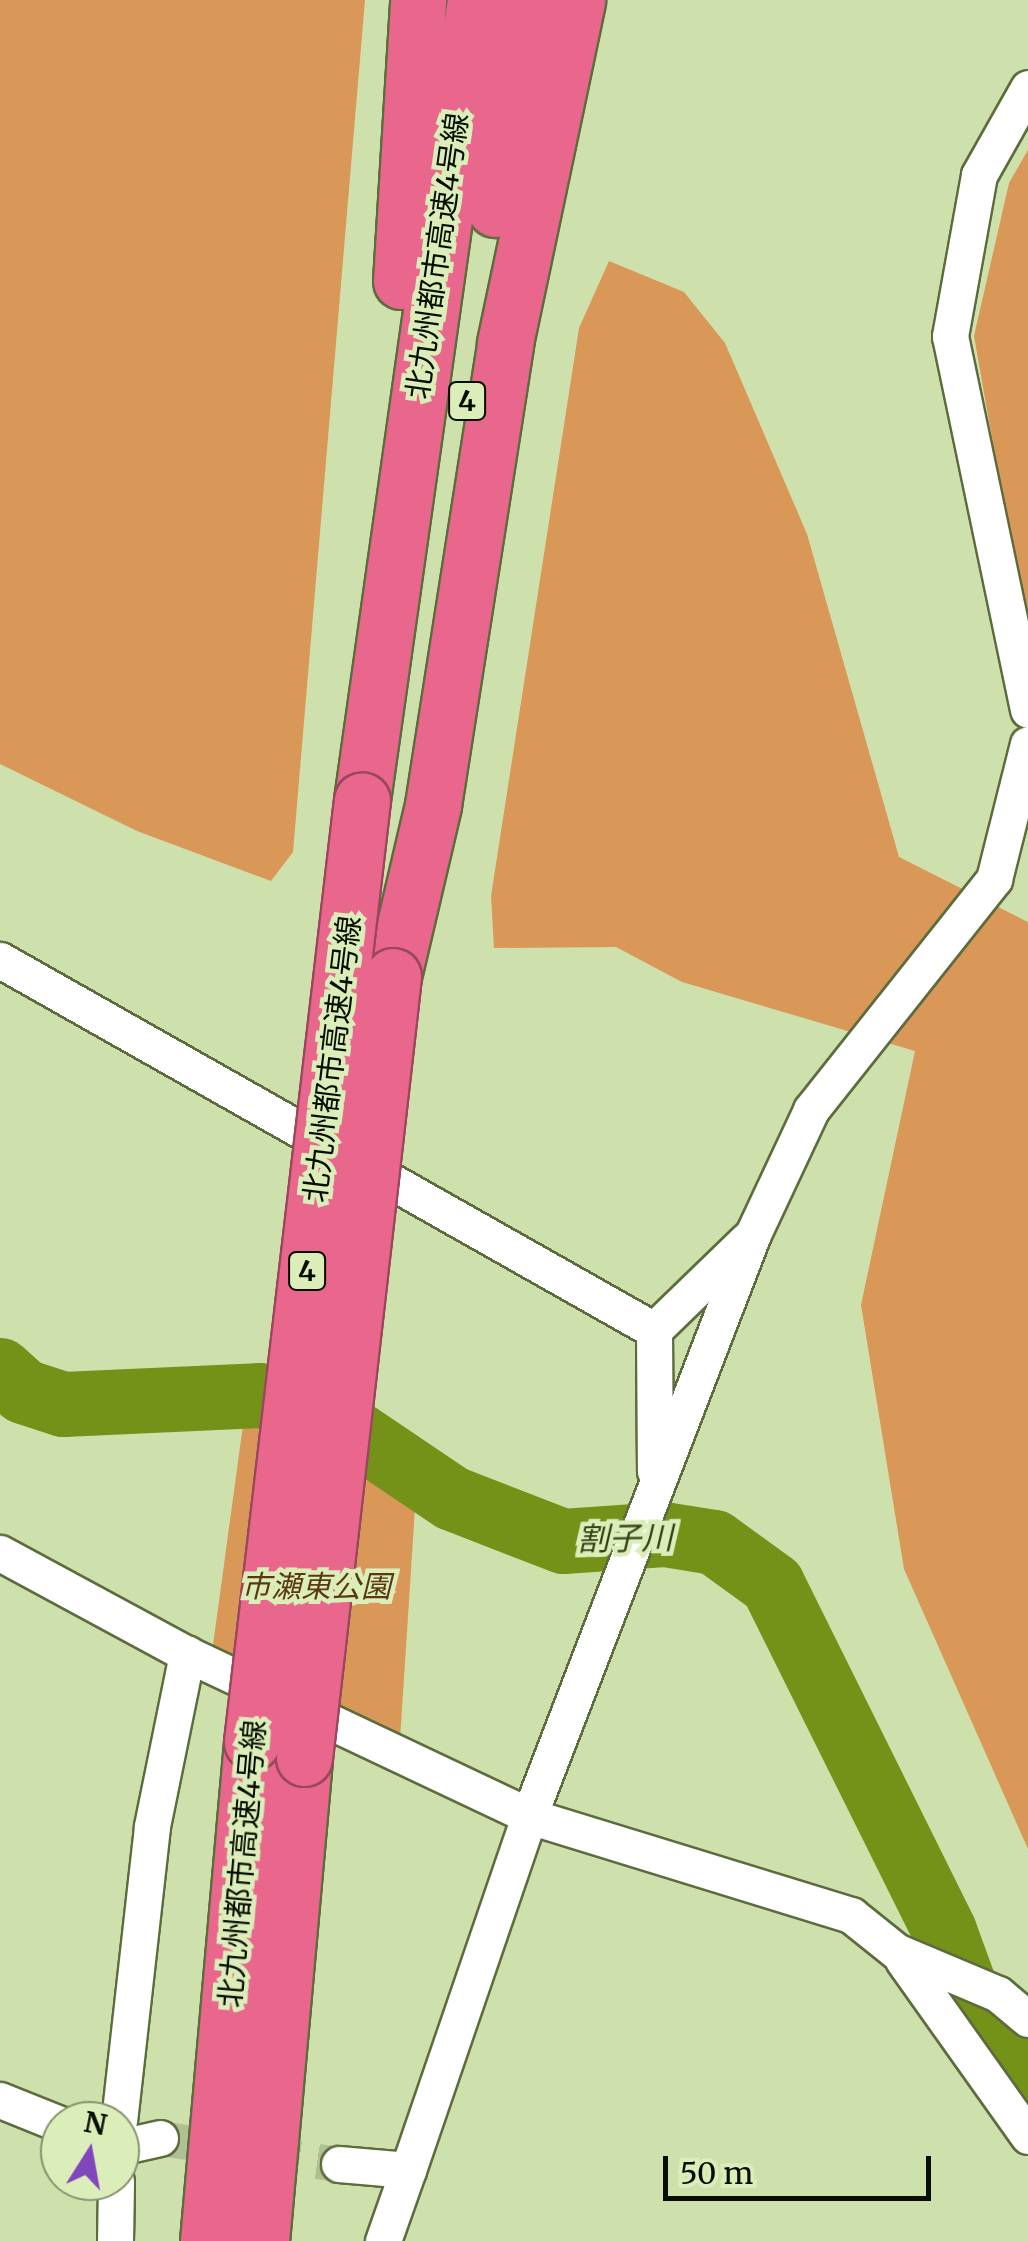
<!DOCTYPE html>
<meta charset="utf-8">
<style>
body{margin:0}
#map{position:relative;width:1028px;height:2241px;overflow:hidden;background:#cee0ac;font-family:Merriweather,"Noto Sans JP",serif}
div>[style]{position:absolute}
.green>*{inset:0;background:#da9858}
.river>*{height:65px;margin:-32.5px;padding:0 32.5px;transform-origin:32.5px;border-radius:32.5px;background:#739217}
.street-tunnel>*{height:35px;margin-top:-17.5px;transform-origin:0;background:repeating-linear-gradient(90deg,#b0c092 0 35px,transparent 0 53px)}
.roads{filter:drop-shadow(2px 0 #5c6c3d) drop-shadow(-2px 0 #5c6c3d) drop-shadow(0 2px #5c6c3d) drop-shadow(0 -2px #5c6c3d)}
.street>*{height:35px;margin:-17.5px;padding:0 17.5px;transform-origin:17.5px;border-radius:17.5px;background:#fff}
.highway>*{height:55px;margin:-27.5px;padding:0 27.5px;transform-origin:27.5px;border-radius:27.5px;background:#e9668d}
.bridges{filter:drop-shadow(2px 0 #9a475c) drop-shadow(-2px 0 #9a475c) drop-shadow(0 2px #9a475c) drop-shadow(0 -2px #9a475c)}
.highway-bridge>*{height:55px;margin:-27.5px;padding:0 27.5px;transform-origin:27.5px;border-radius:27.5px;background:#e9668d}
span{translate:-50% -50%;white-space:nowrap;text-align:center;line-height:1.15;-webkit-text-stroke:9px #dbedb9;paint-order:stroke}
.shield-label span{padding:2px 8px;background:#dbedb9;border:2px solid;border-radius:8px;-webkit-text-stroke-width:0}
.shield-label{font-size:28px;color:#080d00;font-weight:700}
.street-label{font-size:30px;color:#080d00}
.park-label{font-size:30px;color:#5b3814;font-style:italic}
.water-label{font-size:32px;color:#364316;font-style:italic}
.north{position:absolute;left:40px;top:2101px;width:100px;height:100px;box-sizing:border-box;background:#dbedb9;border:2px solid #87936f;border-radius:50%;rotate:11deg;font-size:28px;font-weight:700;line-height:40px;text-align:center;color:#080d00}
.north::after{content:'';display:block;margin:auto;width:35px;height:45px;background:#8146bc;clip-path:polygon(50% 0,100% 100%,50% 72%,0 100%)}
.scale{position:absolute;left:663px;top:2156px;width:268px;height:45px;box-sizing:border-box;border:5px solid #080d00;border-top:0;padding-left:12px;font-size:30px;line-height:35px;white-space:nowrap;color:#080d00;-webkit-text-stroke:8px #dbedb9;paint-order:stroke}
</style>
<div id="map">
<div class="green">
<i style="clip-path:polygon(0 0,365px 0,293px 852px,271px 881px,137px 831px,0 764px)"></i>
<i style="clip-path:polygon(1028px 150px,1028px 643px,974px 336px,1009px 183px)"></i>
<i style="clip-path:polygon(609px 261px,684px 292px,725px 343px,807px 534px,899px 857px,1028px 922px,1028px 1849px,904px 1569px,861px 1305px,915px 1051px,682px 982px,616px 947px,494px 948px,491px 896px,579px 328px)"></i>
<i style="clip-path:polygon(246px 1403px,313px 1421px,416px 1493px,400px 1740px,213px 1645px)"></i>
</div>
<div class="river">
<i style="left:0;top:1370px;width:31px;rotate:42deg"></i>
<i style="left:23px;top:1391px;width:42px;rotate:18deg"></i>
<i style="left:63px;top:1404px;width:196px;rotate:-2.6deg"></i>
<i style="left:259px;top:1395px;width:56px;rotate:10.3deg"></i>
<i style="left:314px;top:1405px;width:166px;rotate:34deg"></i>
<i style="left:452px;top:1498px;width:119px;rotate:21.2deg"></i>
<i style="left:563px;top:1541px;width:101px;rotate:-4deg"></i>
<i style="left:664px;top:1534px;width:51px;rotate:9.1deg"></i>
<i style="left:714px;top:1542px;width:72px;rotate:35.9deg"></i>
<i style="left:772px;top:1584px;width:387px;rotate:63.6deg"></i>
<i style="left:944px;top:1931px;width:87px;rotate:69.9deg"></i>
<i style="left:974px;top:2013px;width:96px;rotate:55.6deg"></i>
</div>
<div class="street-tunnel">
<i style="left:160px;top:2138px;width:181px;rotate:8.3deg"></i>
</div>
<div class="roads">
<div class="street">
<i style="left:1028px;top:88px;width:100px;rotate:119.4deg"></i>
<i style="left:979px;top:175px;width:164px;rotate:100.2deg"></i>
<i style="left:950px;top:336px;width:382px;rotate:78.2deg"></i>
<i style="left:0;top:960px;width:751px;rotate:29.5deg"></i>
<i style="left:654px;top:1330px;width:141px;rotate:89.6deg"></i>
<i style="left:654px;top:1330px;width:129px;rotate:-44.1deg"></i>
<i style="left:0;top:1553px;width:213px;rotate:28.4deg"></i>
<i style="left:187px;top:1654px;width:378px;rotate:25.3deg"></i>
<i style="left:529px;top:1816px;width:337px;rotate:17.1deg"></i>
<i style="left:851px;top:1915px;width:58px;rotate:38.7deg"></i>
<i style="left:896px;top:1951px;width:111px;rotate:22.9deg"></i>
<i style="left:998px;top:1994px;width:39px;rotate:40deg"></i>
<i style="left:903px;top:1960px;width:216px;rotate:54.6deg"></i>
<i style="left:0;top:2100px;width:65px;rotate:21.8deg"></i>
<i style="left:119px;top:2121px;width:297px;rotate:-83.6deg"></i>
<i style="left:152px;top:1826px;width:176px;rotate:-78.5deg"></i>
<i style="left:120px;top:2147px;width:41px;rotate:-12.7deg"></i>
<i style="left:339px;top:2164px;width:69px;rotate:5deg"></i>
<i style="left:408px;top:2170px;width:374px;rotate:-71.1deg"></i>
<i style="left:529px;top:1816px;width:624px;rotate:-68.95deg"></i>
<i style="left:753px;top:1234px;width:137px;rotate:-64.9deg"></i>
<i style="left:811px;top:1110px;width:295px;rotate:-51.6deg"></i>
<i style="left:994px;top:879px;width:139px;rotate:-75.9deg"></i>
<i style="left:115px;top:2241px;width:60px;rotate:-89deg"></i>
<i style="left:383px;top:2241px;width:75px;rotate:-70.6deg"></i>
</div>
<div class="highway">
<i style="left:495px;top:209px;width:212px;rotate:-81deg"></i>
<i style="left:401px;top:281px;width:282px;rotate:-86.5deg"></i>
<i style="left:362px;top:800px;width:808px;rotate:-81.96deg"></i>
<i style="left:393px;top:976px;width:176px;rotate:-76.8deg"></i>
<i style="left:433px;top:805px;width:468px;rotate:-81.1deg"></i>
<i style="left:505px;top:343px;width:350px;rotate:-78.1deg"></i>
<i style="left:208px;top:2241px;width:501px;rotate:-84.96deg"></i>
<i style="left:261px;top:2241px;width:485px;rotate:-84.9deg"></i>
</div>
</div>
<div class="bridges">
<div class="highway-bridge">
<i style="left:252px;top:1742px;width:948px;rotate:-83.34deg"></i>
<i style="left:304px;top:1758px;width:787px;rotate:-83.51deg"></i>
</div>
</div>
<div class="shield-label">
<span style="left:467px;top:401px">4</span>
<span style="left:307px;top:1271px">4</span>
</div>
<div class="street-label">
<span style="left:437px;top:256px;rotate:-82deg">北九州都市高速4号線</span>
<span style="left:332px;top:1059px;rotate:-83deg">北九州都市高速4号線</span>
<span style="left:242px;top:1864px;rotate:-85deg">北九州都市高速4号線</span>
</div>
<div class="park-label">
<span style="left:316px;top:1586px">市瀬東公園</span>
</div>
<div class="water-label">
<span style="left:625px;top:1539px;rotate:-1deg">割子川</span>
</div>
<div class="north">N</div>
<div class="scale">50 m</div>
</div>
